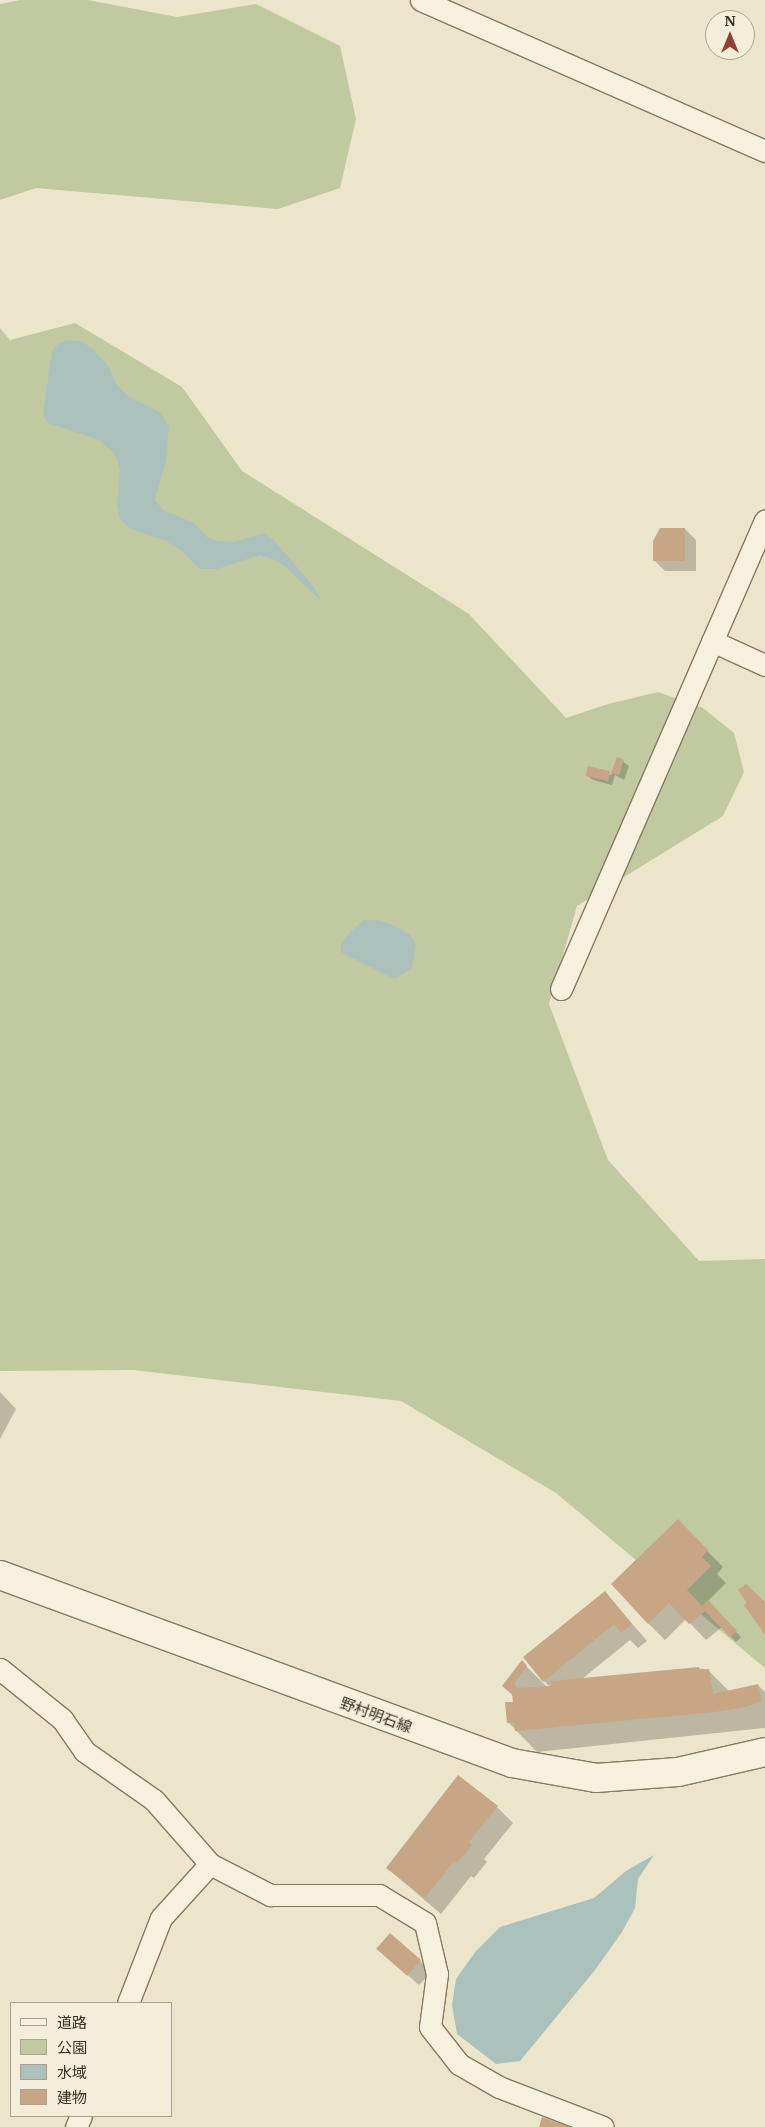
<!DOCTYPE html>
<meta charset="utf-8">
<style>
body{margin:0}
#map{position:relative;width:765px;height:2127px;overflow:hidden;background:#ebe5cc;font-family:Merriweather,"Noto Sans JP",serif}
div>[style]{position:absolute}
.green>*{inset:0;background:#c0c9a0}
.water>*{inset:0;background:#abc1bc}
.shadow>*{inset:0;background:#0003}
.building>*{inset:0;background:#c6a685;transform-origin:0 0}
.roads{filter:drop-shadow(1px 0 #877961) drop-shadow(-1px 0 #877961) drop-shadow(0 1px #877961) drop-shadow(0 -1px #877961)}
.street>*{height:21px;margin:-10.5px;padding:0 10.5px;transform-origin:10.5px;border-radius:10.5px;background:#f6f1de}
.secondary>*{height:28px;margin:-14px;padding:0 14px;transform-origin:14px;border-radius:14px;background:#f6f1de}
span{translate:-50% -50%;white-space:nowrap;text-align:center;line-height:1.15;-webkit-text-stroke:4px #f3eeda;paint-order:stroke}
.street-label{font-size:15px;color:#393023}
.legend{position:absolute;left:10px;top:2002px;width:162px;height:115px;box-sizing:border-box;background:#f3eeda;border:1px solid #a9a291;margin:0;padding:6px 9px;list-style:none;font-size:15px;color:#393023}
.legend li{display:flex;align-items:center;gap:10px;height:25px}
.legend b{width:25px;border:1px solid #a9a291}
.north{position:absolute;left:705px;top:10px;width:50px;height:50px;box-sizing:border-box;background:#f3eeda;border:1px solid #a9a291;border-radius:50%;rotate:0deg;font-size:14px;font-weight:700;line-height:20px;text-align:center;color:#393023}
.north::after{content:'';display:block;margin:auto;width:18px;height:22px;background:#913e36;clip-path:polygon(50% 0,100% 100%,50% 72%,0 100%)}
</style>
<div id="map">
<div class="green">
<i style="clip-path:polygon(21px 0,88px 0,177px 17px,256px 4px,340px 46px,356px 119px,340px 188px,278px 209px,36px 188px,0 200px,0 4px)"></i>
<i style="clip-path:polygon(75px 323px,182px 387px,242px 471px,469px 614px,566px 718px,608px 704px,658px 692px,703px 708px,734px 733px,744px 772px,723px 816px,577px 906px,549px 1004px,608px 1160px,699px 1261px,765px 1259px,765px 1668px,556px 1493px,401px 1401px,133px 1370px,0 1371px,0 328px,10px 340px)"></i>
</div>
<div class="water">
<i style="clip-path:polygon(68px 340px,81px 341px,93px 349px,109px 367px,116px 384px,129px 397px,160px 412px,169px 427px,166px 460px,155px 500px,163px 510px,194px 523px,207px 537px,218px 541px,235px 542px,263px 533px,273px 539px,314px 587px,322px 602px,286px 567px,272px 559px,260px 555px,217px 569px,199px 569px,182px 551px,166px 541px,131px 529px,120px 520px,117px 504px,120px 470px,115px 454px,99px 440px,48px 423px,43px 414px,52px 351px,58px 344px)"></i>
<i style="clip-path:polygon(364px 920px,378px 920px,393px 925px,410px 935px,416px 944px,412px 969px,394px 979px,341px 952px,341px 944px,351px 931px)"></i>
<i style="clip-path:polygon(654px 1855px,638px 1879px,635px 1908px,622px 1932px,595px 1970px,520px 2061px,496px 2064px,457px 2034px,452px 2005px,456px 1979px,476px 1951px,500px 1927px,594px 1898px,626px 1871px)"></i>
</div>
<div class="shadow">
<i style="clip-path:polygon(685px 529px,696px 540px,696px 571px,665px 571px,654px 560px)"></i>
<i style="clip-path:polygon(618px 758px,629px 766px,624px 780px,615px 775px,612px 785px,593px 780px,587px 775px,611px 775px)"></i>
<i style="clip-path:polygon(0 1392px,16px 1409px,0 1439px)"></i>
<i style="clip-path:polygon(678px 1521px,723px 1567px,717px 1574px,726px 1583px,707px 1602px,741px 1637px,736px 1642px,722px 1627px,706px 1640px,686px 1619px,665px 1640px,648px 1623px)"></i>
<i style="clip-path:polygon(605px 1592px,647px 1641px,638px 1648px,630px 1640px,582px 1679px,698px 1668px,708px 1670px,730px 1692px,758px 1685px,765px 1692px,765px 1728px,537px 1752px,508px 1722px,514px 1697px,503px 1686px,522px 1662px,547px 1687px,550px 1687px,544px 1681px)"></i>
<i style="clip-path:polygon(497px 1807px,513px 1823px,484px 1859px,487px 1862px,474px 1878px,471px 1876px,441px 1914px,387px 1868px)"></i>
<i style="clip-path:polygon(381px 1951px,420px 1961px,431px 1972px,419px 1985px)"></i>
</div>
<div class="building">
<i style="clip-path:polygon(660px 528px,685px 528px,685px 561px,653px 561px,653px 541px)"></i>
<i style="clip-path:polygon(617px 757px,624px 760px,619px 775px,611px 773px)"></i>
<i style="left:588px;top:766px;width:23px;height:10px;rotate:13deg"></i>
<i style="clip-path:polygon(678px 1519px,708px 1550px,702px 1557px,711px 1566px,687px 1590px,702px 1606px,708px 1600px,737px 1631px,730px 1637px,705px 1611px,689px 1624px,669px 1603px,648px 1624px,611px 1584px)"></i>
<i style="clip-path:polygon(746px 1584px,765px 1602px,765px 1635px,744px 1605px,747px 1603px,738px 1590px)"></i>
<i style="clip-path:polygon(605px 1591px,632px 1624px,621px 1633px,614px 1624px,543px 1682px,523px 1657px)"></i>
<i style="clip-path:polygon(522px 1660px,527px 1666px,514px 1684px,518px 1688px,551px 1686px,551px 1681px,699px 1667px,699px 1670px,709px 1669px,713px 1694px,758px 1684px,762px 1701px,746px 1707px,715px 1712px,515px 1731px,514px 1722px,507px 1723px,505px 1702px,513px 1702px,512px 1694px,502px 1686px)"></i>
<i style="clip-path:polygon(458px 1775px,498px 1806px,469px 1842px,472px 1845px,457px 1863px,454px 1861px,425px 1898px,386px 1868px)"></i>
<i style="left:390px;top:1933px;width:41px;height:21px;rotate:41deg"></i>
<i style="clip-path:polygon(542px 2117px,570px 2127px,539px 2127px)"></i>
</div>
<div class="roads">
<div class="street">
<i style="left:421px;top:0;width:376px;rotate:23.7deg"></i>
<i style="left:712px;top:641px;width:58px;rotate:24.4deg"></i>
<i style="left:561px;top:989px;width:511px;rotate:-66.49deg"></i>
<i style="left:0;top:1669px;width:80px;rotate:38.9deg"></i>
<i style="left:62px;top:1719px;width:39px;rotate:55deg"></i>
<i style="left:84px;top:1751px;width:85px;rotate:35deg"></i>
<i style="left:154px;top:1800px;width:85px;rotate:48.8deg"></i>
<i style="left:210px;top:1864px;width:68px;rotate:27.3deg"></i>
<i style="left:270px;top:1895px;width:109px"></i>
<i style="left:379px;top:1895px;width:54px;rotate:31.3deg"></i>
<i style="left:425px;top:1923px;width:52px;rotate:76.8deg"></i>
<i style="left:437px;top:1974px;width:53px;rotate:97.5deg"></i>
<i style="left:430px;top:2027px;width:47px;rotate:51.9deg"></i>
<i style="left:459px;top:2064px;width:46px;rotate:29.9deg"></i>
<i style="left:499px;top:2087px;width:111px;rotate:21deg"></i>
<i style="left:128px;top:2003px;width:91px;rotate:-68.8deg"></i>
<i style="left:161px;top:1918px;width:73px;rotate:-47.8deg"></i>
<i style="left:76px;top:2127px;width:12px;rotate:-66deg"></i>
</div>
<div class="secondary">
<i style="left:0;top:1575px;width:545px;rotate:20.16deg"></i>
<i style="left:512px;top:1763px;width:85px;rotate:10.1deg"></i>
<i style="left:596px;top:1778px;width:82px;rotate:-4.2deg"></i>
<i style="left:678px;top:1772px;width:89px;rotate:-12.9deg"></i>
</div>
</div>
<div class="street-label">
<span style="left:376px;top:1715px;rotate:20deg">野村明石線</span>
</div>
<ul class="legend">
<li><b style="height:6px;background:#f6f1de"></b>道路</li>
<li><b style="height:14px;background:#c0c9a0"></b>公園</li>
<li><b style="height:14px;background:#abc1bc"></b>水域</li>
<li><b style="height:14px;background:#c6a685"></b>建物</li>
</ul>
<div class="north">N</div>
</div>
